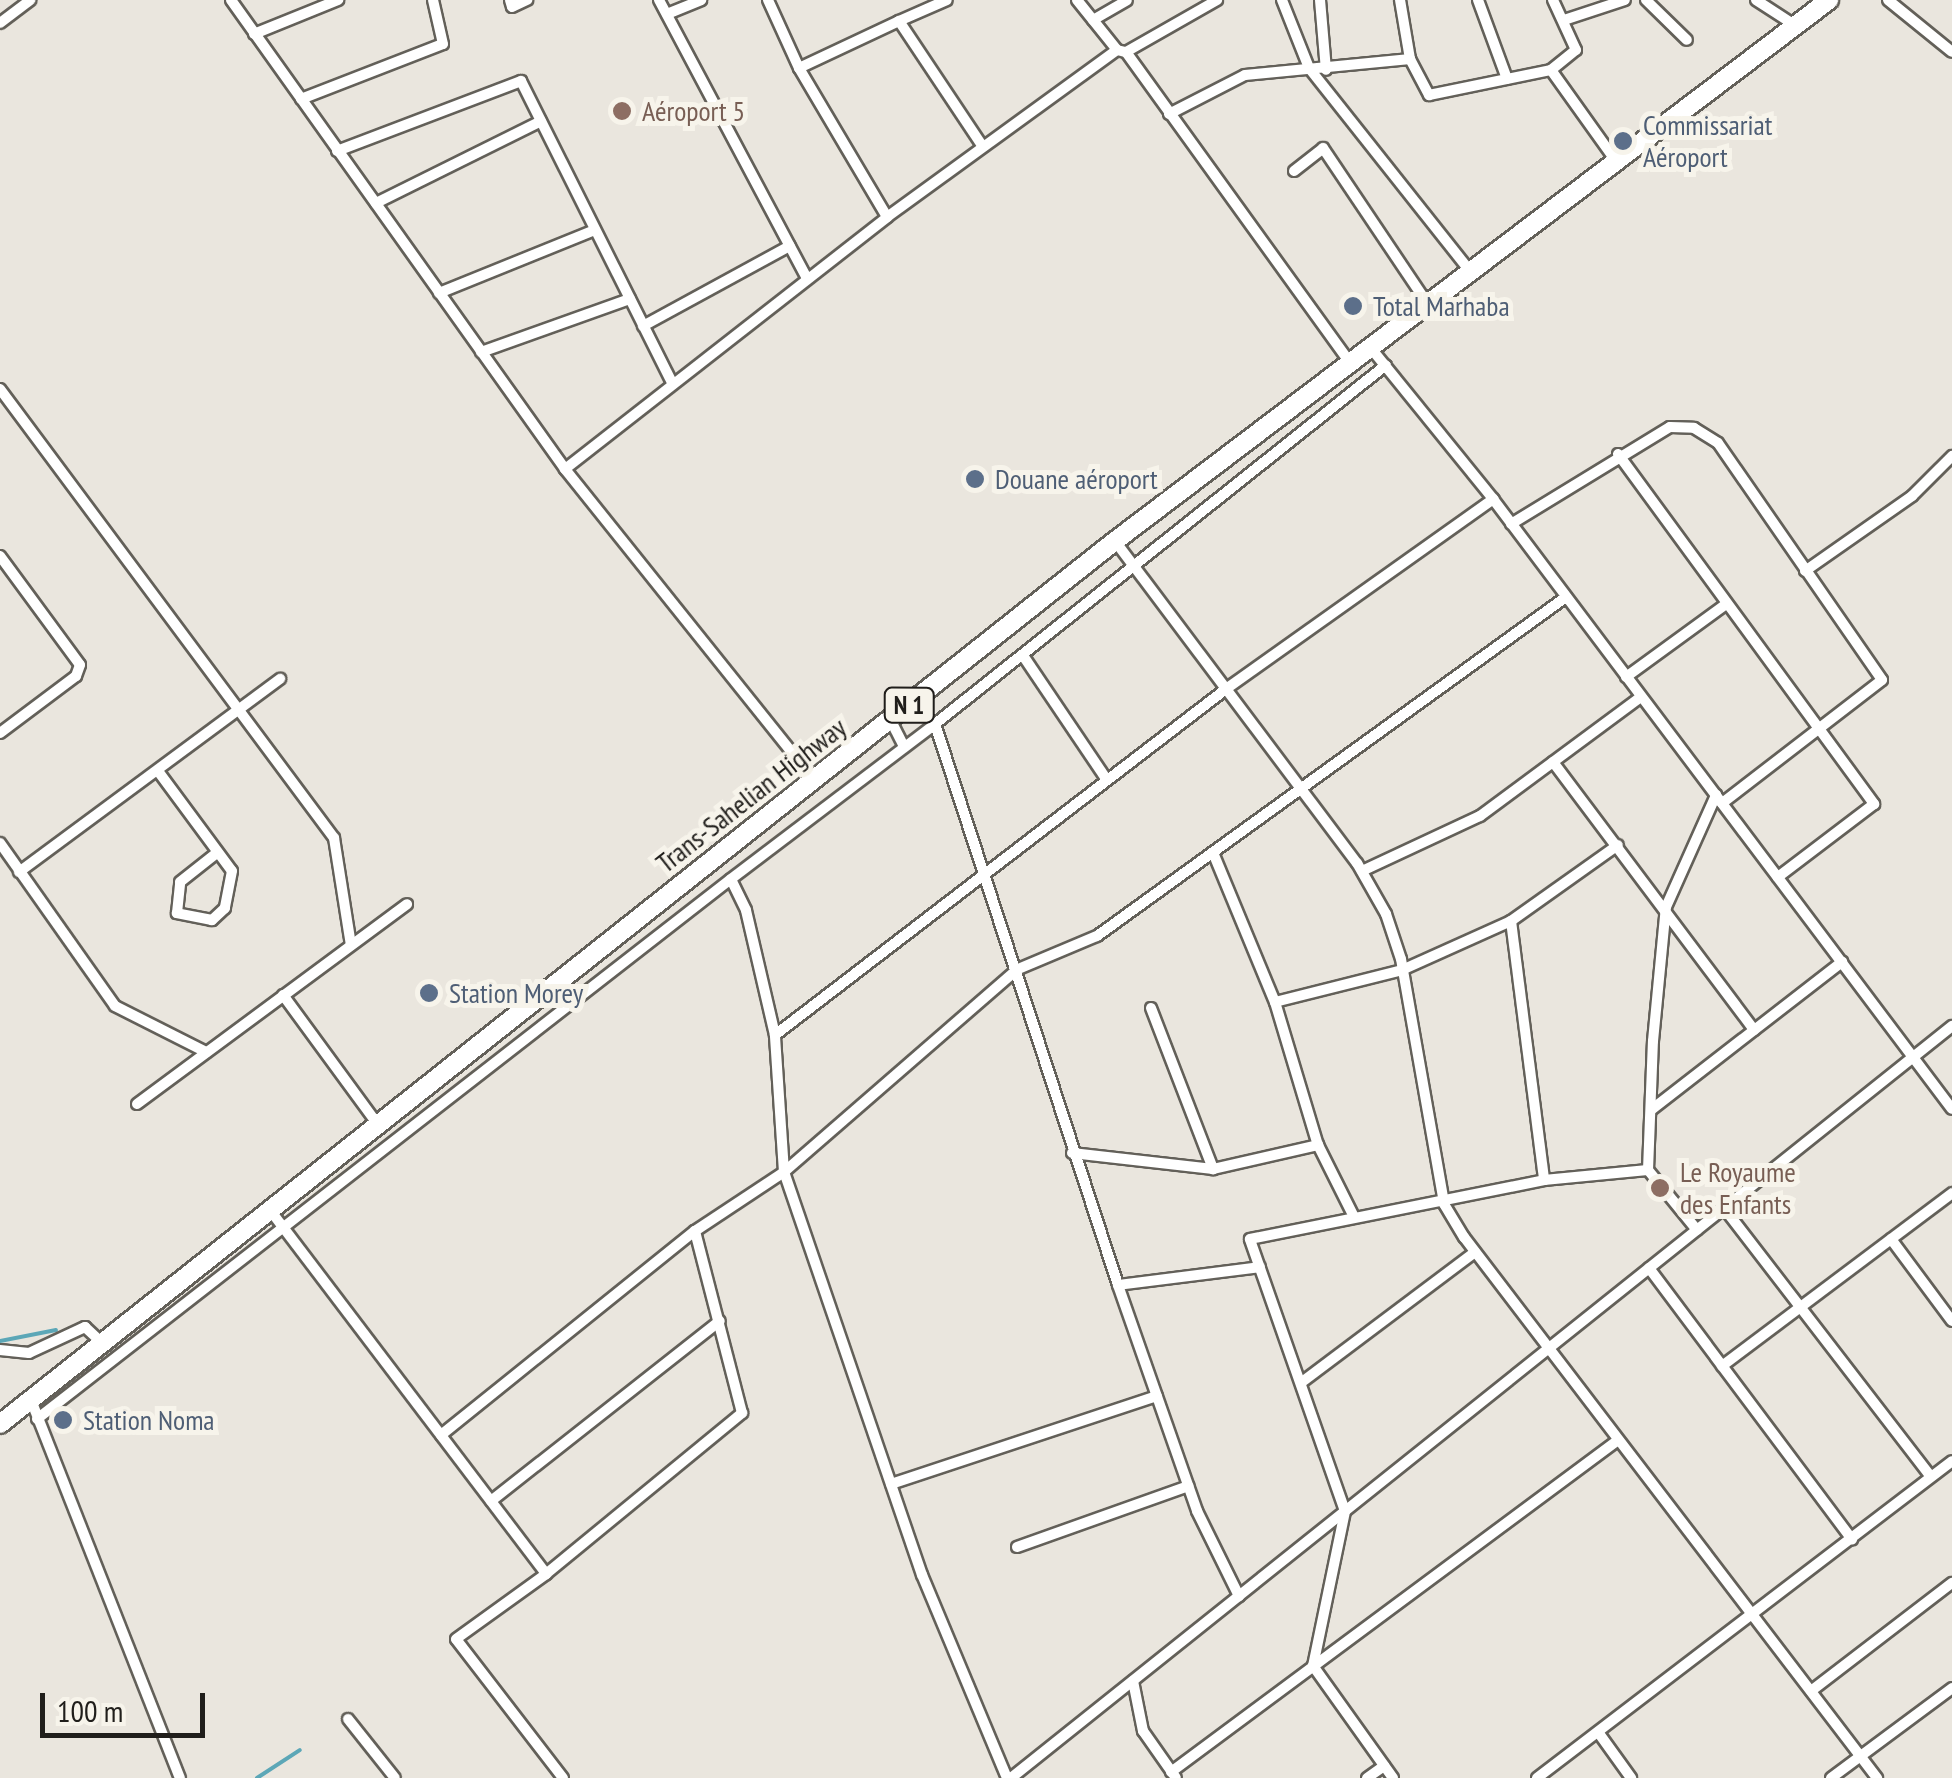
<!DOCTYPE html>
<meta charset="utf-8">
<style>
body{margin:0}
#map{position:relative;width:1952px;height:1778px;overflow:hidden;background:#eae6de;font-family:"PT Sans Narrow",sans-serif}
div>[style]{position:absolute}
.stream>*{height:4px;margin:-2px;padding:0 2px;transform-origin:2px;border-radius:2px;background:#5ca7b7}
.roads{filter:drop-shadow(2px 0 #636059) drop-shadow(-2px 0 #636059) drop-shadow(0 2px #636059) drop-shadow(0 -2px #636059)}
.minor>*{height:10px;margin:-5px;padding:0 5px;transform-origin:5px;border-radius:5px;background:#fff}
.trunk>*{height:18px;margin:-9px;padding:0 9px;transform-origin:9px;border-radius:9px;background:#fff}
.dots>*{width:28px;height:28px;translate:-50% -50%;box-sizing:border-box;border:5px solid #f7f4eb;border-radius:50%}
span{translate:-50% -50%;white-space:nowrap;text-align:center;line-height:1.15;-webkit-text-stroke:10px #f7f4eb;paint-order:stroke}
.shield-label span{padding:2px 8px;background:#f7f4eb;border:2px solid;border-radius:8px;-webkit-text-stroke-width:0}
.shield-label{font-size:25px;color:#201e1b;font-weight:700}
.education-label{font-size:28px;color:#785e54}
.left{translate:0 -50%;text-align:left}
.service-label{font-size:28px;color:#4e5e75}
.street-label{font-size:28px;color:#201e1b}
.scale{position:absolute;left:40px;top:1693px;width:165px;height:45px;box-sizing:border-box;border:5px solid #201e1b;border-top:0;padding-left:12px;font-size:30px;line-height:35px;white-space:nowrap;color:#201e1b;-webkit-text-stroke:8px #f7f4eb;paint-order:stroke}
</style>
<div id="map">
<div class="stream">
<i style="left:0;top:1341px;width:57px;rotate:-11.1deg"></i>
<i style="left:257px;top:1778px;width:51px;rotate:-33.1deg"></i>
</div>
<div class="roads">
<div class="minor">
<i style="left:231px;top:0;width:576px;rotate:54.54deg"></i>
<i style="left:510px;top:0;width:7px;rotate:74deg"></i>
<i style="left:512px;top:7px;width:17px;rotate:-25deg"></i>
<i style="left:659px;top:0;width:315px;rotate:62deg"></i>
<i style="left:768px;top:0;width:75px;rotate:65.5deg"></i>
<i style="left:799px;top:68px;width:173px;rotate:59.4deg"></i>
<i style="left:1077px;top:0;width:64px;rotate:51.3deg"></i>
<i style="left:1117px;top:50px;width:9px;rotate:13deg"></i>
<i style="left:1126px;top:52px;width:381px;rotate:54.2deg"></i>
<i style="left:1282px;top:0;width:73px;rotate:68.3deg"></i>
<i style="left:1309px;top:68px;width:259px;rotate:51.6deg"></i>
<i style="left:1320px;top:0;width:70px;rotate:85.1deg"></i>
<i style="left:1478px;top:0;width:84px;rotate:69.8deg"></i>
<i style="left:1646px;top:0;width:57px;rotate:44.3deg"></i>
<i style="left:1756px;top:0;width:48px;rotate:33deg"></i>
<i style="left:1888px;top:0;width:82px;rotate:39.1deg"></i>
<i style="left:667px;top:14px;width:37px;rotate:-22deg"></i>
<i style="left:1093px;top:20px;width:39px;rotate:-30deg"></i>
<i style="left:1564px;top:20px;width:64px;rotate:-18.2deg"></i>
<i style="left:899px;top:21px;width:52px;rotate:-23.6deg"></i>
<i style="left:0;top:23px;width:38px;rotate:-37deg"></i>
<i style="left:254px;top:34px;width:91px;rotate:-22deg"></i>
<i style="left:1126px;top:52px;width:105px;rotate:-29.7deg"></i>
<i style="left:1410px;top:59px;width:41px;rotate:62.2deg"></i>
<i style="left:1429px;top:95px;width:125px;rotate:-11.6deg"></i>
<i style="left:1551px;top:70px;width:112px;rotate:54.5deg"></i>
<i style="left:799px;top:68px;width:110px;rotate:-25.2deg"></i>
<i style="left:899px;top:21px;width:151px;rotate:56.3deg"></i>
<i style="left:1551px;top:70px;width:32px;rotate:-39deg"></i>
<i style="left:1576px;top:50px;width:55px;rotate:-114.7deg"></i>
<i style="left:301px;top:99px;width:152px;rotate:-21.2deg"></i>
<i style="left:443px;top:44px;width:45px;rotate:-102.8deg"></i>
<i style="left:1169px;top:114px;width:85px;rotate:-27.2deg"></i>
<i style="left:1245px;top:75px;width:166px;rotate:-5.5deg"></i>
<i style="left:1410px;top:59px;width:60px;rotate:-99.6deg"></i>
<i style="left:337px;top:151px;width:197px;rotate:-20.8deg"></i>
<i style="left:521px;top:81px;width:338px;rotate:63.4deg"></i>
<i style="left:1294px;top:171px;width:37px;rotate:-38deg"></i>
<i style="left:1323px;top:148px;width:188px;rotate:56.1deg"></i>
<i style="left:376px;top:203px;width:184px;rotate:-26.4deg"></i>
<i style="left:439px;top:293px;width:168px;rotate:-22deg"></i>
<i style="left:643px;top:326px;width:167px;rotate:-28.6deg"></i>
<i style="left:1370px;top:347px;width:196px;rotate:51deg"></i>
<i style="left:1493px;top:499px;width:763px;rotate:53.04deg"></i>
<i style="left:481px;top:352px;width:158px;rotate:-19.6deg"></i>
<i style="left:0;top:389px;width:560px;rotate:53.36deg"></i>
<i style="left:334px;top:838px;width:108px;rotate:81deg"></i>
<i style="left:1618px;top:454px;width:434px;rotate:53.8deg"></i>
<i style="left:1874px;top:804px;width:121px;rotate:142.8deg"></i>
<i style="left:1511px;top:524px;width:186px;rotate:-31.4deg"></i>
<i style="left:1670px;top:427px;width:24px;rotate:2deg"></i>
<i style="left:1694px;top:428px;width:28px;rotate:32deg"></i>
<i style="left:1718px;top:443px;width:288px;rotate:55.3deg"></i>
<i style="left:1882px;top:680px;width:202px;rotate:142.4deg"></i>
<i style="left:1115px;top:541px;width:403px;rotate:53.1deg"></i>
<i style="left:1357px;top:863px;width:59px;rotate:60.4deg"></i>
<i style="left:1386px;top:914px;width:47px;rotate:71.6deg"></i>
<i style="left:1401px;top:959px;width:249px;rotate:80deg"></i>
<i style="left:1444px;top:1204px;width:39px;rotate:59deg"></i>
<i style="left:1464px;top:1237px;width:681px;rotate:52.64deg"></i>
<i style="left:0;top:556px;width:135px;rotate:53.7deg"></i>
<i style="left:80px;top:665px;width:12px;rotate:110deg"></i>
<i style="left:76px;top:676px;width:95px;rotate:143.1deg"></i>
<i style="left:1805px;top:571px;width:131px;rotate:-35deg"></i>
<i style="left:1912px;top:496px;width:57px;rotate:-45deg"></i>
<i style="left:1024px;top:657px;width:148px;rotate:56deg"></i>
<i style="left:1626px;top:677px;width:124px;rotate:-36.1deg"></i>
<i style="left:890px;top:719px;width:30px;rotate:63deg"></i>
<i style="left:935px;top:724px;width:576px;rotate:-38.52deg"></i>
<i style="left:1553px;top:762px;width:335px;rotate:53.1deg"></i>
<i style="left:158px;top:771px;width:124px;rotate:53.5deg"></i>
<i style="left:232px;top:871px;width:38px;rotate:101deg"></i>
<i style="left:225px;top:908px;width:18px;rotate:137deg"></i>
<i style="left:212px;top:920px;width:36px;rotate:-169deg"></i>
<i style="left:177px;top:913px;width:31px;rotate:-84deg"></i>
<i style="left:180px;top:882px;width:48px;rotate:-38.3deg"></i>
<i style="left:814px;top:780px;width:398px;rotate:-128.7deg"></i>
<i style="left:565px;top:469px;width:409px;rotate:-38deg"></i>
<i style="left:887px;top:217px;width:284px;rotate:-36deg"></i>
<i style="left:0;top:843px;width:199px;rotate:54.8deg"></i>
<i style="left:115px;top:1006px;width:102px;rotate:26.8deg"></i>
<i style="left:1214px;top:855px;width:159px;rotate:67.5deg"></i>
<i style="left:1275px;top:1002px;width:149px;rotate:73.3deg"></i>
<i style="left:1318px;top:1145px;width:80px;rotate:63.4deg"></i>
<i style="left:1362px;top:871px;width:130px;rotate:-25deg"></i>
<i style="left:1480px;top:816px;width:200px;rotate:-36.5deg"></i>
<i style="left:19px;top:872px;width:325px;rotate:-36.5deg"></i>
<i style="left:1511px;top:921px;width:261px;rotate:82.7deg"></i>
<i style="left:283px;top:995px;width:161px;rotate:53.8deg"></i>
<i style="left:1275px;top:1002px;width:131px;rotate:-14.1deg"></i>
<i style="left:1402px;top:970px;width:120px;rotate:-24.2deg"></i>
<i style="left:1511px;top:921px;width:131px;rotate:-35.4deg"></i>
<i style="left:1151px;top:1008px;width:173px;rotate:68.9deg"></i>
<i style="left:775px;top:1035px;width:568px;rotate:-37.49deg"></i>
<i style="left:1226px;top:689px;width:328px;rotate:-35.4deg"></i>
<i style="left:137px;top:1104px;width:336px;rotate:-36.5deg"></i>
<i style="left:1651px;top:1110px;width:242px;rotate:-37.8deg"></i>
<i style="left:1072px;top:1153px;width:142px;rotate:6.5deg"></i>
<i style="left:1213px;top:1169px;width:108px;rotate:-12.9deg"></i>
<i style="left:1724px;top:1208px;width:339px;rotate:52.4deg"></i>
<i style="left:270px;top:1210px;width:457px;rotate:52.8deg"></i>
<i style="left:1697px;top:1230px;width:77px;rotate:-129.2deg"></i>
<i style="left:1648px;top:1170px;width:129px;rotate:-87.8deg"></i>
<i style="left:1653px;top:1041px;width:135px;rotate:-84.5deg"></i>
<i style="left:1666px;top:907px;width:123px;rotate:-65.9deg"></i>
<i style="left:1891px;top:1239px;width:102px;rotate:53.4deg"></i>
<i style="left:1649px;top:1268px;width:339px;rotate:53.2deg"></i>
<i style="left:1118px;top:1285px;width:143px;rotate:-7.2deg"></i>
<i style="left:0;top:1350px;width:29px;rotate:6deg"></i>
<i style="left:29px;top:1353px;width:62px;rotate:-24.9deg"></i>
<i style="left:85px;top:1327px;width:23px;rotate:43deg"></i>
<i style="left:1722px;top:1366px;width:288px;rotate:-36.9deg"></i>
<i style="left:1302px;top:1382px;width:216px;rotate:-36.9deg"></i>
<i style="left:31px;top:1400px;width:406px;rotate:68.5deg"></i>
<i style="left:37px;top:1419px;width:879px;rotate:-37.89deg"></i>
<i style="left:441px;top:1435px;width:326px;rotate:-38.8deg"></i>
<i style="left:695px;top:1231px;width:107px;rotate:-33.5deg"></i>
<i style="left:784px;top:1172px;width:308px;rotate:-41deg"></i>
<i style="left:1016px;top:970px;width:88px;rotate:-22.8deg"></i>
<i style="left:1097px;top:936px;width:579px;rotate:-35.86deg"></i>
<i style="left:891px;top:1484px;width:280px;rotate:-18.3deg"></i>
<i style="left:491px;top:1501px;width:291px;rotate:-38.2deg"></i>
<i style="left:1017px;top:1547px;width:182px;rotate:-19.6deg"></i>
<i style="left:1133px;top:1681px;width:51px;rotate:78.7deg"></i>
<i style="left:1143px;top:1731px;width:57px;rotate:54.9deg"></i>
<i style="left:1811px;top:1691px;width:178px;rotate:-37.5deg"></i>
<i style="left:348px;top:1719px;width:75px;rotate:51.5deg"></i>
<i style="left:1598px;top:1732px;width:57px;rotate:54.3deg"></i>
<i style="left:1171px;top:1772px;width:557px;rotate:-36.6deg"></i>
<i style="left:563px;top:1778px;width:175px;rotate:-127.6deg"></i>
<i style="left:456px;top:1639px;width:111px;rotate:-35.8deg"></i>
<i style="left:546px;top:1574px;width:254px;rotate:-39.4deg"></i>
<i style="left:742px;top:1413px;width:188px;rotate:-104.5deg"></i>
<i style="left:1007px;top:1778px;width:220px;rotate:-112.7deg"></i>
<i style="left:922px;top:1575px;width:426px;rotate:-108.9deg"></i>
<i style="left:784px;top:1172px;width:137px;rotate:-93.8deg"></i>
<i style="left:775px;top:1035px;width:128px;rotate:-103.1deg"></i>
<i style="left:746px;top:910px;width:34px;rotate:-116deg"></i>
<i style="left:731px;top:879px;width:256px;rotate:-37.2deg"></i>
<i style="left:935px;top:724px;width:590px;rotate:71.93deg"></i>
<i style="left:1118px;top:1285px;width:239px;rotate:70.7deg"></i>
<i style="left:1197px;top:1511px;width:95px;rotate:63.7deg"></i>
<i style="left:1011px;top:1778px;width:1205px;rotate:-38.63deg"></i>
<i style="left:1367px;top:1778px;width:21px;rotate:-35deg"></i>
<i style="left:1393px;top:1778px;width:138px;rotate:-125.5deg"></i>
<i style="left:1313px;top:1666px;width:158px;rotate:-78.3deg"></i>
<i style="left:1345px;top:1511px;width:288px;rotate:-109.3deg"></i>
<i style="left:1250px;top:1239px;width:300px;rotate:-11.3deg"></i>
<i style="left:1544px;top:1180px;width:104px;rotate:-5.5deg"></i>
<i style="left:1537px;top:1778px;width:522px;rotate:-37.37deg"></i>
<i style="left:1831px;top:1778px;width:151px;rotate:-36.6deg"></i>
</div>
<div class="trunk">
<i style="left:0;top:1424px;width:1422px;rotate:-38.38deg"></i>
<i style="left:1115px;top:541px;width:896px;rotate:-37.15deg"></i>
</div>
</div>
<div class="dots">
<i style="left:622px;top:111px;background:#8d6e63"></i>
<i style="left:1623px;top:141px;background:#5c6f8a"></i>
<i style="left:1353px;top:306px;background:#5c6f8a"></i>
<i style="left:975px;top:479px;background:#5c6f8a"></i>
<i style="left:429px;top:993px;background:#5c6f8a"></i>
<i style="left:1660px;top:1188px;background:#8d6e63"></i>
<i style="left:63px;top:1420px;background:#5c6f8a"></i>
</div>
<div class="shield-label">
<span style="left:909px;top:705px">N 1</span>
</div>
<div class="education-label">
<span class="left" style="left:642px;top:111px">Aéroport 5</span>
<span class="left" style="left:1680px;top:1188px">Le Royaume<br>des Enfants</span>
</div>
<div class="service-label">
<span class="left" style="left:1643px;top:141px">Commissariat<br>Aéroport</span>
<span class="left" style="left:1373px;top:306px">Total Marhaba</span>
<span class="left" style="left:995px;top:479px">Douane aéroport</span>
<span class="left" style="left:449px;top:993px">Station Morey</span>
<span class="left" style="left:83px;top:1420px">Station Noma</span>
</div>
<div class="street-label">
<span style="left:751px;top:795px;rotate:-38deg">Trans-Sahelian Highway</span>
</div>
<div class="scale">100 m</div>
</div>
